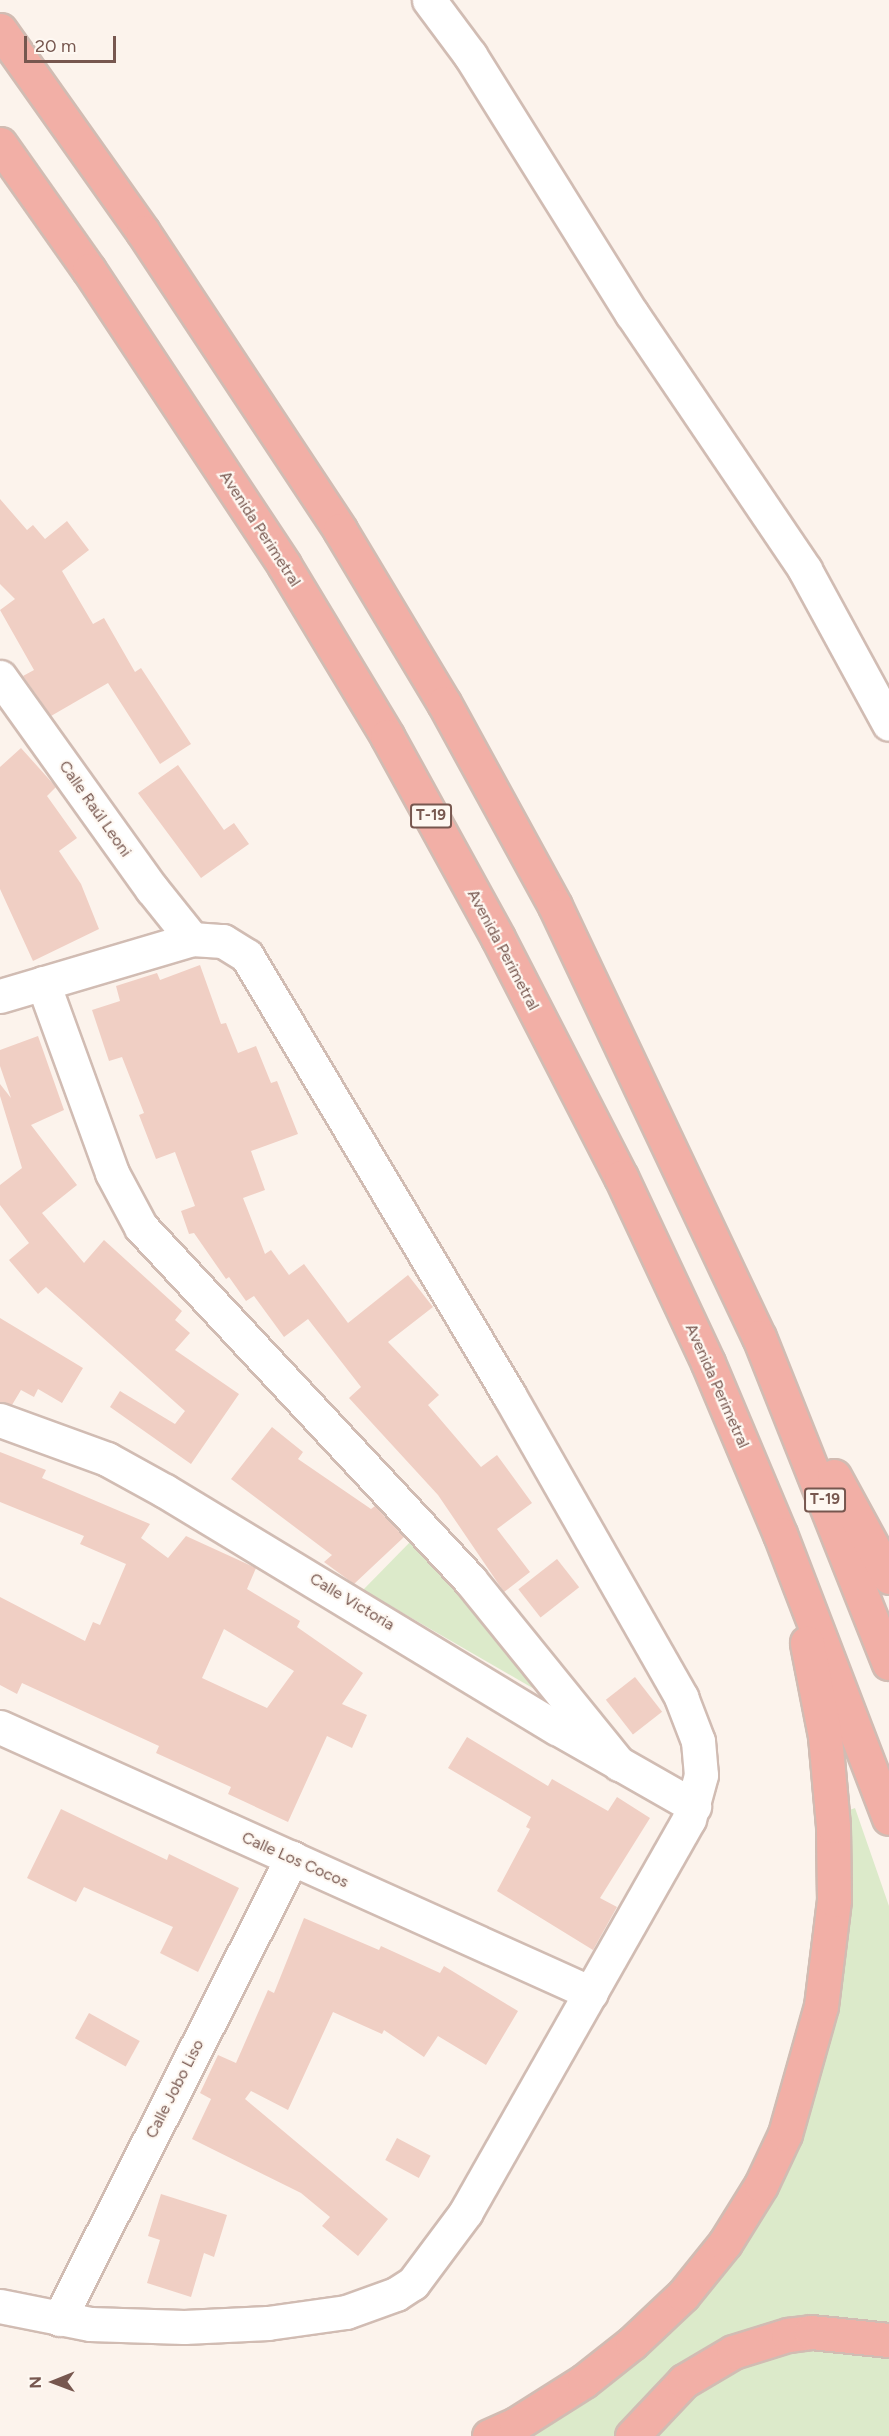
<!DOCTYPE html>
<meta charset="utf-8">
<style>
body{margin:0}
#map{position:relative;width:889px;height:2436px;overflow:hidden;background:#fcf3ec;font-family:Figtree,sans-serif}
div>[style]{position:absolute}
.green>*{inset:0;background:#dceaca}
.building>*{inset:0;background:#f0cfc4;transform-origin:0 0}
.roads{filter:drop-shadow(2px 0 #d1bcb3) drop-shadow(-2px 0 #d1bcb3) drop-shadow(0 2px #d1bcb3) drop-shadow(0 -2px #d1bcb3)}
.minor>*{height:33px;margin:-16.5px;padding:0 16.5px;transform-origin:16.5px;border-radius:16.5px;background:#fff}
.highway>*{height:33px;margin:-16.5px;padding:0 16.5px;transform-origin:16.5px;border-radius:16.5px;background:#f2afa6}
span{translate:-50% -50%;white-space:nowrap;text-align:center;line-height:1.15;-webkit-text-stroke:4.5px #fef8f2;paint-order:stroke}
.shield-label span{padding:2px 4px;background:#fef8f2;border:2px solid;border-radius:4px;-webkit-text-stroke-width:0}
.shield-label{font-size:15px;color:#77574f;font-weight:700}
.street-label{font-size:16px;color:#77574f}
.north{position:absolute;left:24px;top:2352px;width:60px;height:60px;-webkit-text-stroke:4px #fef8f2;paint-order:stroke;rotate:269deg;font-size:16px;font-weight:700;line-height:24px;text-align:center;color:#77574f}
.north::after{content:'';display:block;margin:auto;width:21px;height:27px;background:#77574f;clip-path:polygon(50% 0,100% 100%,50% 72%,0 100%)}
.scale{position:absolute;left:24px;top:36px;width:92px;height:27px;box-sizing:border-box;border:3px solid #77574f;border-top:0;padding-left:8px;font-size:18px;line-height:21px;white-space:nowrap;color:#77574f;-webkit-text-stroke:4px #fef8f2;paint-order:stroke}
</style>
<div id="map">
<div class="green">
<i style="clip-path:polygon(412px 1540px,537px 1684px,536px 1690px,363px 1590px)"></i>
<i style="clip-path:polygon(855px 1808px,889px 1906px,889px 2327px,844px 2320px,635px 2410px,615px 2436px,523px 2436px,773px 2191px,847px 1811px)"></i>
<i style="clip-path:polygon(812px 2346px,889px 2355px,889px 2436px,649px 2436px,692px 2392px,738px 2365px)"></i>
</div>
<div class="building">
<i style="clip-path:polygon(0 499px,27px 530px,33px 525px,45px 539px,67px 521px,89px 550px,62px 571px,93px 624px,104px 618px,135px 672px,141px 668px,191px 744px,160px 764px,108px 683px,51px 716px,23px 676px,34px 670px,0 610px,15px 599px,0 584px)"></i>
<i style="clip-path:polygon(21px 748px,56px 787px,47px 796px,77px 838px,59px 851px,81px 884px,99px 929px,33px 961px,0 889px,0 767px)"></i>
<i style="clip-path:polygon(178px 765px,224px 830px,234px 823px,249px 844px,201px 878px,138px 793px)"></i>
<i style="clip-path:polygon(200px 965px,221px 1024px,226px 1023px,238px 1053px,256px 1046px,271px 1083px,277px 1081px,298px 1134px,251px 1151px,265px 1190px,243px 1198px,265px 1254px,271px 1250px,289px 1275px,304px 1264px,348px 1323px,408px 1275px,433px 1307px,388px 1342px,439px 1395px,428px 1405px,481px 1467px,497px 1455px,532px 1503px,497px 1529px,530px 1572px,504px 1592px,438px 1495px,349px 1398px,361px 1387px,308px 1319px,284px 1337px,254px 1296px,246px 1301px,229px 1277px,226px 1279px,194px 1233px,189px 1234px,181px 1211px,195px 1206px,175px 1152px,156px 1159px,139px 1115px,144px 1113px,122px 1057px,109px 1061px,92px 1010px,120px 1001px,116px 986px,157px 973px,160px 980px)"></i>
<i style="clip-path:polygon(38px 1036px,64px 1110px,31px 1125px,77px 1185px,42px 1213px,84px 1263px,104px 1240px,182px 1311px,175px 1320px,190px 1333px,175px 1350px,239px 1394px,191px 1464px,110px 1407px,120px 1391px,175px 1424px,185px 1411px,46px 1287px,38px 1294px,9px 1260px,29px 1243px,0 1205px,0 1185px,22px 1168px,0 1096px,0 1084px,11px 1098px,0 1066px,0 1050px)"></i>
<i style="clip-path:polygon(0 1318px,83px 1368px,62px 1403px,38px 1389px,34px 1397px,21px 1390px,12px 1405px,0 1402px)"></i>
<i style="clip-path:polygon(272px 1427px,303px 1452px,298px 1459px,371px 1509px,375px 1506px,404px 1537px,354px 1584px,324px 1562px,332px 1555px,231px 1479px)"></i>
<i style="clip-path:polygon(evenodd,0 1452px,46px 1470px,42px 1478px,150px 1524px,141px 1538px,168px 1558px,186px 1536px,256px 1568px,247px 1589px,300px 1621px,297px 1627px,363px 1673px,342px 1704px,367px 1715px,352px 1748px,327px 1736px,288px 1822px,228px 1794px,231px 1787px,156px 1753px,159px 1746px,22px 1683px,17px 1694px,0 1685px,0 1597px,85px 1641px,93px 1622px,100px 1625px,126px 1564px,80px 1544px,84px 1536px,0 1502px,0 1452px,224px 1629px,294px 1671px,267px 1708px,202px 1678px,224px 1629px)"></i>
<i style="left:557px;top:1559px;width:36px;height:49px;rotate:52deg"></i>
<i style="left:635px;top:1677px;width:44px;height:37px;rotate:52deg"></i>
<i style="clip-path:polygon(467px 1737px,548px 1786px,552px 1779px,608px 1811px,617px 1797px,650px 1818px,600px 1898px,617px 1907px,593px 1950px,497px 1891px,530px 1829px,526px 1827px,531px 1817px,448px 1768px)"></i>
<i style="clip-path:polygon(61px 1809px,167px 1860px,169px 1854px,239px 1888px,198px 1972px,160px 1953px,173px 1927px,84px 1887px,76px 1902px,27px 1878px)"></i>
<i style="clip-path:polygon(304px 1918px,379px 1950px,381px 1946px,440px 1973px,444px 1966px,518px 2011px,486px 2065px,438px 2036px,424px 2057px,384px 2030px,382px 2034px,333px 2012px,288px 2110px,251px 2091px,245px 2099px,388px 2219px,358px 2256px,322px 2226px,330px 2217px,301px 2193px,192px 2139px,211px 2099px,200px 2093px,218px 2055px,236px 2063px,268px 1990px,274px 1993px)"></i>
<i style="left:89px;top:2013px;width:58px;height:29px;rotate:29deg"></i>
<i style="left:397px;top:2138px;width:38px;height:25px;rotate:28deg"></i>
<i style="clip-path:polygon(161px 2194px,227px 2215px,214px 2257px,204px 2253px,191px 2297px,147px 2283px,160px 2240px,148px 2236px)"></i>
</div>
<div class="roads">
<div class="minor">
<i style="left:429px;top:0;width:69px;rotate:53.3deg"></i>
<i style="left:470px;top:55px;width:305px;rotate:58deg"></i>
<i style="left:632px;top:314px;width:309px;rotate:55.9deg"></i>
<i style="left:805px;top:570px;width:175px;rotate:61.4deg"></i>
<i style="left:0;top:677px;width:261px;rotate:54.4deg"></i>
<i style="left:152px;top:889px;width:64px;rotate:51.3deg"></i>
<i style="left:43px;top:983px;width:202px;rotate:70deg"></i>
<i style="left:112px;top:1173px;width:61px;rotate:61.8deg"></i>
<i style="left:141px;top:1227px;width:483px;rotate:47deg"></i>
<i style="left:470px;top:1580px;width:237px;rotate:51deg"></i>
<i style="left:0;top:996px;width:200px;rotate:-16.5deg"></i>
<i style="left:192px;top:939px;width:31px;rotate:4deg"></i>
<i style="left:223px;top:941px;width:28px;rotate:32deg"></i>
<i style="left:247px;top:956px;width:511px;rotate:59.17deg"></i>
<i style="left:509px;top:1395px;width:348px;rotate:60.3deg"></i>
<i style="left:681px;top:1697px;width:47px;rotate:68.9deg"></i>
<i style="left:698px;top:1741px;width:34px;rotate:85deg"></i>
<i style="left:701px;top:1775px;width:46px;rotate:105.3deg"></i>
<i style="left:689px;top:1819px;width:452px;rotate:119.6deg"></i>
<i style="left:466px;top:2212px;width:89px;rotate:126.7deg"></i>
<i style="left:413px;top:2283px;width:20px;rotate:147deg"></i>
<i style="left:396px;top:2294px;width:53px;rotate:160.2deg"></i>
<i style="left:346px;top:2312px;width:79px;rotate:172deg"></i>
<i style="left:268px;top:2323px;width:84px;rotate:177.3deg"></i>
<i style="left:184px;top:2327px;width:94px;rotate:-178.2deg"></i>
<i style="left:90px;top:2324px;width:92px;rotate:-168.7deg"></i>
<i style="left:0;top:1420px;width:114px;rotate:20deg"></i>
<i style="left:107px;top:1459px;width:66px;rotate:28.9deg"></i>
<i style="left:165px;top:1491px;width:458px;rotate:31.2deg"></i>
<i style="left:557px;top:1728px;width:158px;rotate:29.7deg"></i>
<i style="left:0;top:1727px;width:648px;rotate:24.23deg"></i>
<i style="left:59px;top:2319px;width:517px;rotate:-63.19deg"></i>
</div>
<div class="highway">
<i style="left:0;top:30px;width:247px;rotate:54.7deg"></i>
<i style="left:143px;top:232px;width:357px;rotate:56.5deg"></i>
<i style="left:340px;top:530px;width:202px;rotate:59deg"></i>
<i style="left:444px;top:703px;width:231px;rotate:61.3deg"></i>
<i style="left:555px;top:906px;width:477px;rotate:64.7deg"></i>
<i style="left:759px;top:1337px;width:351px;rotate:68.3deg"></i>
<i style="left:0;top:144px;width:154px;rotate:54.8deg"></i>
<i style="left:89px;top:270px;width:354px;rotate:56.5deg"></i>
<i style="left:284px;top:565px;width:200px;rotate:58.9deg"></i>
<i style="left:387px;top:736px;width:230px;rotate:61.2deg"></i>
<i style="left:498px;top:938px;width:269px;rotate:62.8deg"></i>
<i style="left:621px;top:1177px;width:205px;rotate:64.9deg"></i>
<i style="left:708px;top:1363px;width:186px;rotate:67.2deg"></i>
<i style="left:780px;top:1534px;width:304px;rotate:69deg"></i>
<i style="left:834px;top:1476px;width:115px;rotate:61.4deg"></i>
<i style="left:489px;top:2436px;width:30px;rotate:-24deg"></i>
<i style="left:516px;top:2424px;width:80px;rotate:-32.3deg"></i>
<i style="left:584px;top:2381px;width:61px;rotate:-38.4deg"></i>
<i style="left:632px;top:2343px;width:70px;rotate:-43.3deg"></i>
<i style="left:683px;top:2295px;width:67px;rotate:-51.1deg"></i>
<i style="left:725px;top:2243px;width:68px;rotate:-58.2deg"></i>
<i style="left:761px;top:2185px;width:56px;rotate:-64.8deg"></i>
<i style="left:785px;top:2134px;width:133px;rotate:-74.3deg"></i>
<i style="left:821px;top:2006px;width:107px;rotate:-83deg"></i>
<i style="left:834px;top:1900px;width:74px;rotate:-90.8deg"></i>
<i style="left:833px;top:1826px;width:90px;rotate:-95.1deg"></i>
<i style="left:825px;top:1736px;width:95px;rotate:-101deg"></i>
<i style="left:632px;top:2436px;width:76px;rotate:-46.6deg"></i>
<i style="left:684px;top:2381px;width:57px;rotate:-30.6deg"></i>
<i style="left:733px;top:2352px;width:58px;rotate:-17.2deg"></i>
<i style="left:788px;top:2335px;width:23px;rotate:-7deg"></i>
<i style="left:811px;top:2332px;width:78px;rotate:5.9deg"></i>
</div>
</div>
<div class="shield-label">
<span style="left:431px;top:816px">T-19</span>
<span style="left:825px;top:1500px">T-19</span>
</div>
<div class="street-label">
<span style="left:260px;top:529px;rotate:57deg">Avenida Perimetral</span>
<span style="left:95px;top:809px;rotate:55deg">Calle Raúl Leoni</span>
<span style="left:503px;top:950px;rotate:62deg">Avenida Perimetral</span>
<span style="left:717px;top:1386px;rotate:66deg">Avenida Perimetral</span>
<span style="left:352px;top:1602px;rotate:31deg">Calle Victoria</span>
<span style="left:295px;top:1860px;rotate:24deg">Calle Los Cocos</span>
<span style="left:175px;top:2089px;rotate:-63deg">Calle Jobo Liso</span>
</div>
<div class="north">N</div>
<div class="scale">20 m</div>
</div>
